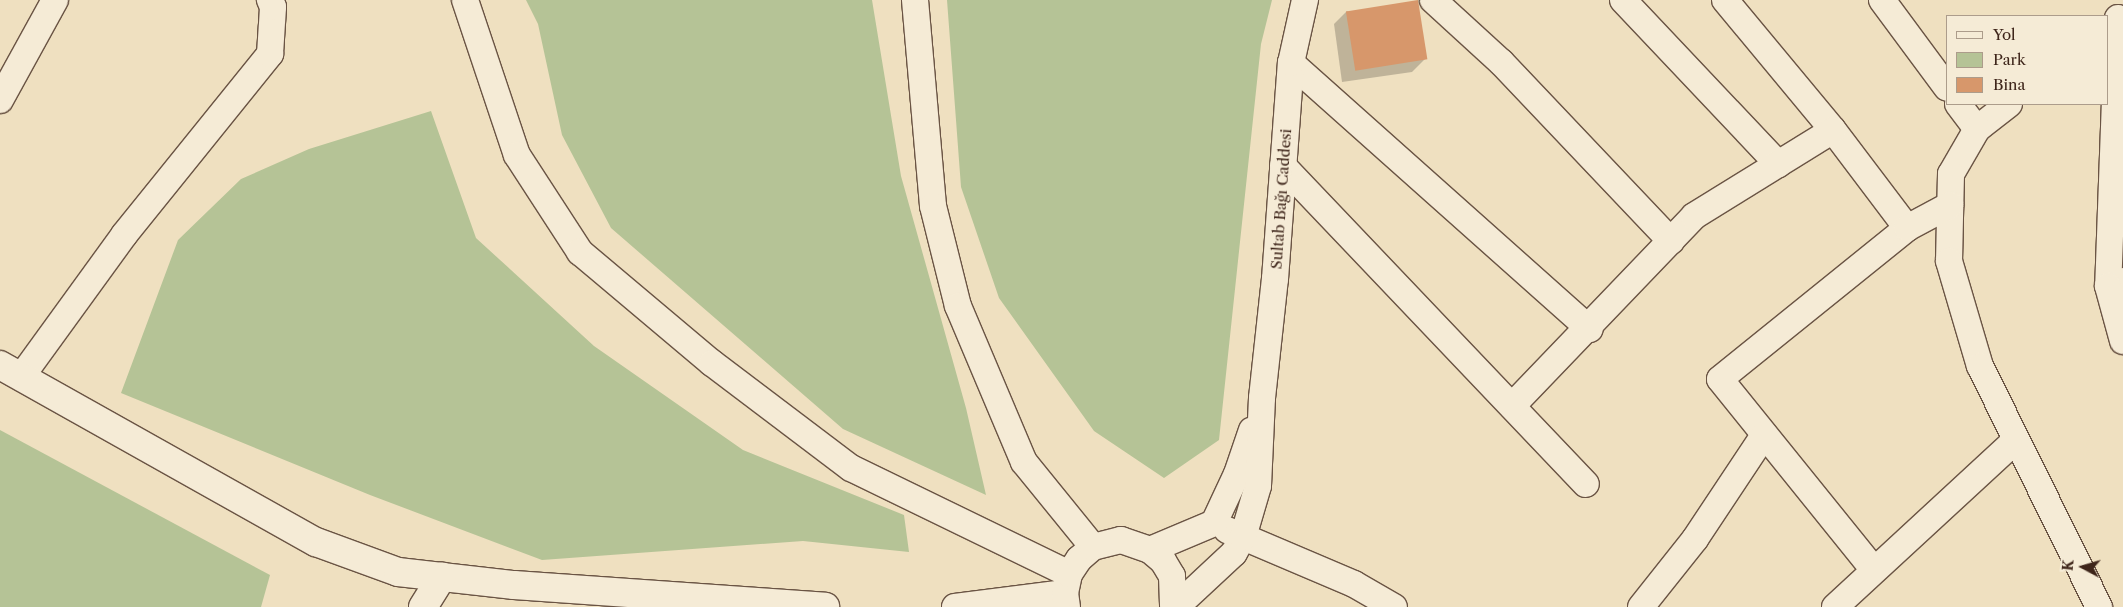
<!DOCTYPE html>
<meta charset="utf-8">
<style>
body{margin:0}
#map{position:relative;width:2123px;height:607px;overflow:hidden;background:#efe0c0;font-family:"Libre Caslon Text",serif}
div>[style]{position:absolute}
.green>*{inset:0;background:#b5c396}
.shadow>*{inset:0;background:#0003}
.building>*{inset:0;background:#d7976b;transform-origin:0 0}
.roads{filter:drop-shadow(1px 0 #6a5444) drop-shadow(-1px 0 #6a5444) drop-shadow(0 1px #6a5444) drop-shadow(0 -1px #6a5444)}
.minor>*{height:26px;margin:-13px;padding:0 13px;transform-origin:13px;border-radius:13px;background:#f5ebd6}
.tertiary>*{height:28px;margin:-14px;padding:0 14px;transform-origin:14px;border-radius:14px;background:#f5ebd6}
span{translate:-50% -50%;white-space:nowrap;text-align:center;line-height:1.15;-webkit-text-stroke:4.5px #f5ebd6;paint-order:stroke}
.street-label{font-size:15px;color:#3e251a}
.legend{position:absolute;left:1946px;top:15px;width:162px;height:90px;box-sizing:border-box;background:#f5ebd6;border:1px solid #ac9c8b;margin:0;padding:6px 9px;list-style:none;font-size:15px;color:#3e251a}
.legend li{display:flex;align-items:center;gap:10px;height:25px}
.legend b{width:25px;border:1px solid #ac9c8b}
.north{position:absolute;left:2058px;top:542px;width:50px;height:50px;-webkit-text-stroke:4px #f5ebd6;paint-order:stroke;rotate:276deg;font-size:14px;font-weight:700;line-height:20px;text-align:center;color:#3e251a}
.north::after{content:'';display:block;margin:auto;width:18px;height:22px;background:#3e251a;clip-path:polygon(50% 0,100% 100%,50% 72%,0 100%)}
</style>
<div id="map">
<div class="green">
<i style="clip-path:polygon(526px 0,872px 0,901px 176px,966px 408px,986px 495px,843px 429px,611px 228px,562px 135px,538px 24px)"></i>
<i style="clip-path:polygon(947px 0,1272px 0,1261px 44px,1219px 440px,1164px 478px,1094px 431px,999px 298px,961px 187px)"></i>
<i style="clip-path:polygon(431px 111px,476px 238px,594px 346px,743px 450px,904px 515px,909px 552px,803px 541px,542px 560px,370px 495px,121px 393px,178px 240px,241px 179px,309px 149px)"></i>
<i style="clip-path:polygon(0 430px,270px 575px,261px 607px,0 607px)"></i>
</div>
<div class="shadow">
<i style="clip-path:polygon(1347px 11px,1425px 59px,1412px 72px,1342px 82px,1334px 24px)"></i>
</div>
<div class="building">
<i style="left:1418px;top:0;width:60px;height:73px;rotate:81deg"></i>
</div>
<div class="roads">
<div class="minor">
<i style="left:465px;top:0;width:163px;rotate:71.5deg"></i>
<i style="left:517px;top:155px;width:116px;rotate:57deg"></i>
<i style="left:580px;top:252px;width:172px;rotate:40.1deg"></i>
<i style="left:712px;top:363px;width:174px;rotate:37.1deg"></i>
<i style="left:851px;top:468px;width:242px;rotate:25.9deg"></i>
<i style="left:915px;top:0;width:207px;rotate:85deg"></i>
<i style="left:933px;top:206px;width:103px;rotate:76deg"></i>
<i style="left:958px;top:306px;width:169px;rotate:67.1deg"></i>
<i style="left:1024px;top:462px;width:109px;rotate:50.9deg"></i>
<i style="left:1433px;top:0;width:92px;rotate:42.4deg"></i>
<i style="left:1501px;top:62px;width:247px;rotate:46.5deg"></i>
<i style="left:1623px;top:0;width:226px;rotate:46.6deg"></i>
<i style="left:1725px;top:0;width:169px;rotate:50.3deg"></i>
<i style="left:1833px;top:130px;width:123px;rotate:52.9deg"></i>
<i style="left:1882px;top:0;width:109px;rotate:53.5deg"></i>
<i style="left:2118px;top:18px;width:268px;rotate:92.1deg"></i>
<i style="left:2108px;top:286px;width:16px;rotate:-18deg"></i>
<i style="left:1291px;top:63px;width:400px;rotate:41.7deg"></i>
<i style="left:0;top:100px;width:114px;rotate:-61.2deg"></i>
<i style="left:1958px;top:104px;width:31px;rotate:53deg"></i>
<i style="left:2009px;top:104px;width:41px;rotate:142deg"></i>
<i style="left:1977px;top:129px;width:52px;rotate:120deg"></i>
<i style="left:1951px;top:174px;width:87px;rotate:91.3deg"></i>
<i style="left:1949px;top:261px;width:109px;rotate:73.6deg"></i>
<i style="left:1980px;top:366px;width:269px;rotate:63.7deg"></i>
<i style="left:1283px;top:166px;width:439px;rotate:46.4deg"></i>
<i style="left:2108px;top:286px;width:57px;rotate:74.7deg"></i>
<i style="left:21px;top:377px;width:175px;rotate:-54deg"></i>
<i style="left:124px;top:235px;width:233px;rotate:-51.1deg"></i>
<i style="left:270px;top:54px;width:47px;rotate:-86.3deg"></i>
<i style="left:273px;top:7px;width:8px;rotate:-113deg"></i>
<i style="left:1512px;top:406px;width:263px;rotate:-46.2deg"></i>
<i style="left:1694px;top:216px;width:163px;rotate:-31.7deg"></i>
<i style="left:1227px;top:530px;width:138px;rotate:23deg"></i>
<i style="left:1354px;top:584px;width:46px;rotate:29.9deg"></i>
<i style="left:1150px;top:550px;width:69px;rotate:-22.9deg"></i>
<i style="left:1214px;top:523px;width:54px;rotate:-64.9deg"></i>
<i style="left:1237px;top:474px;width:46px;rotate:-71.2deg"></i>
<i style="left:1874px;top:570px;width:245px;rotate:-128.9deg"></i>
<i style="left:1720px;top:379px;width:240px;rotate:-38.9deg"></i>
<i style="left:1907px;top:228px;width:49px;rotate:-28.1deg"></i>
<i style="left:955px;top:607px;width:111px;rotate:-7.3deg"></i>
<i style="left:1067px;top:607px;width:14px;rotate:-98deg"></i>
<i style="left:1065px;top:593px;width:19px;rotate:-78deg"></i>
<i style="left:1069px;top:574px;width:18px;rotate:-56deg"></i>
<i style="left:1079px;top:559px;width:18px;rotate:-41deg"></i>
<i style="left:1093px;top:547px;width:29px;rotate:-14deg"></i>
<i style="left:1121px;top:540px;width:31px;rotate:19deg"></i>
<i style="left:1150px;top:550px;width:17px;rotate:40deg"></i>
<i style="left:1163px;top:561px;width:17px;rotate:59deg"></i>
<i style="left:1172px;top:576px;width:31px;rotate:88deg"></i>
<i style="left:1176px;top:607px;width:79px;rotate:-43deg"></i>
<i style="left:1234px;top:553px;width:18px;rotate:-61deg"></i>
<i style="left:1243px;top:537px;width:53px;rotate:-73.6deg"></i>
<i style="left:1258px;top:486px;width:88px;rotate:-87.4deg"></i>
<i style="left:1262px;top:398px;width:120px;rotate:-83.8deg"></i>
<i style="left:1275px;top:279px;width:217px;rotate:-85.8deg"></i>
<i style="left:1291px;top:63px;width:65px;rotate:-77.5deg"></i>
<i style="left:1641px;top:607px;width:87px;rotate:-51.5deg"></i>
<i style="left:1695px;top:539px;width:125px;rotate:-56.4deg"></i>
<i style="left:1835px;top:607px;width:246px;rotate:-42.7deg"></i>
</div>
<div class="tertiary">
<i style="left:0;top:365px;width:362px;rotate:29.3deg"></i>
<i style="left:316px;top:542px;width:87px;rotate:20.1deg"></i>
<i style="left:398px;top:572px;width:117px;rotate:6.4deg"></i>
<i style="left:514px;top:585px;width:312px;rotate:4deg"></i>
<i style="left:423px;top:607px;width:36px;rotate:-58deg"></i>
</div>
</div>
<div class="street-label">
<span style="left:1281px;top:199px;rotate:-86deg">Sultab Bağı Caddesi</span>
</div>
<ul class="legend">
<li><b style="height:6px;background:#f5ebd6"></b>Yol</li>
<li><b style="height:14px;background:#b5c396"></b>Park</li>
<li><b style="height:14px;background:#d7976b"></b>Bina</li>
</ul>
<div class="north">K</div>
</div>
